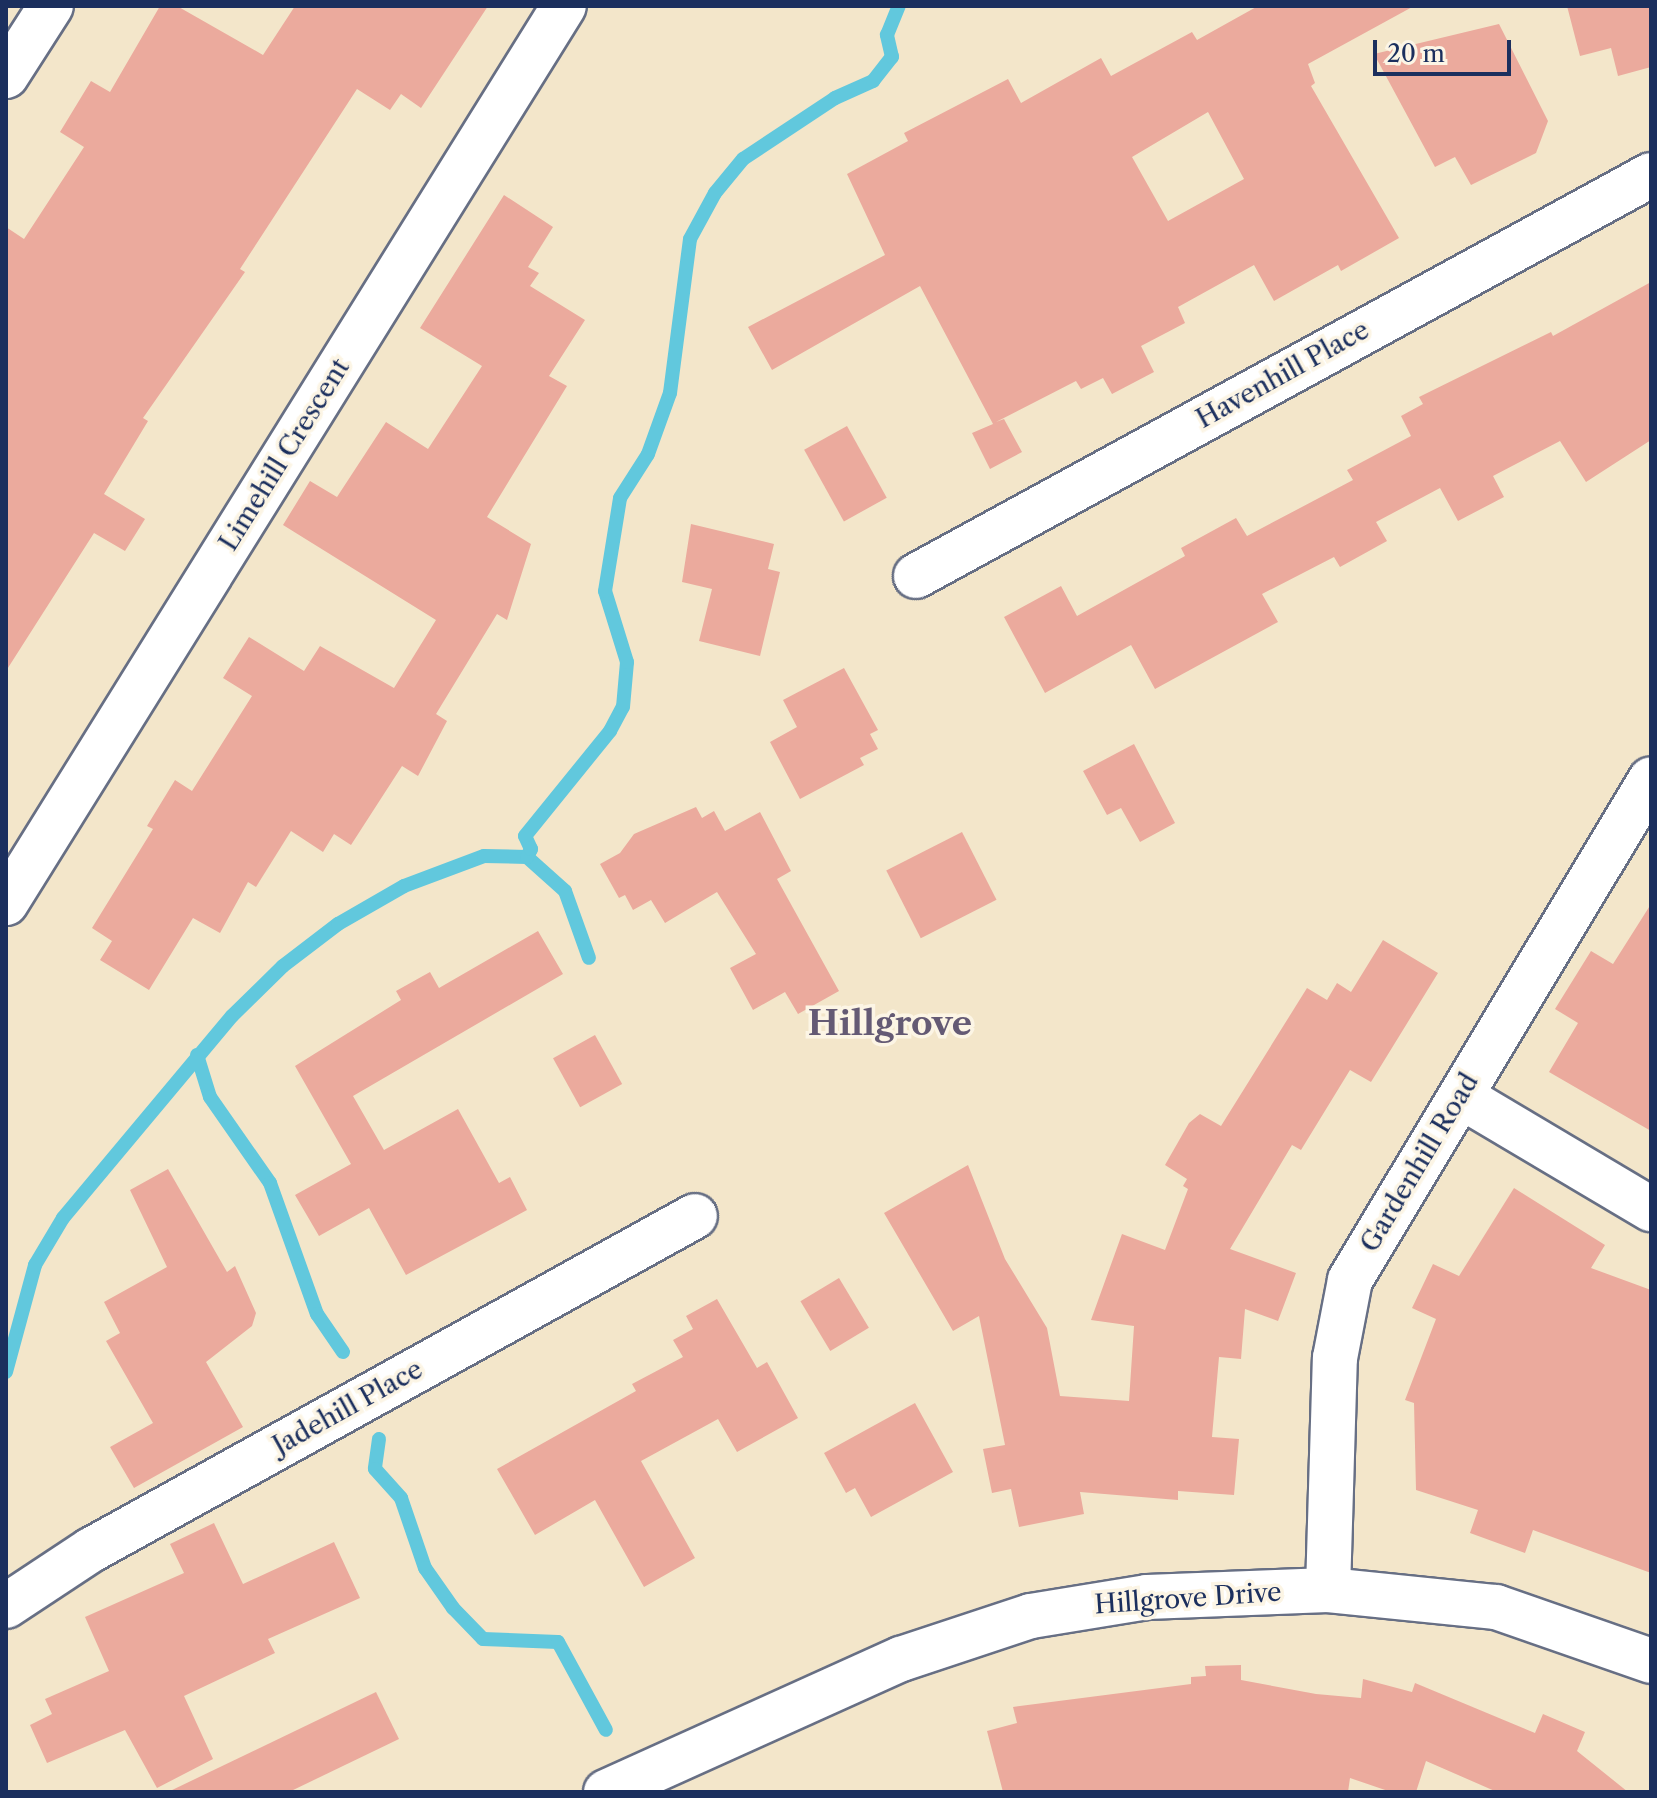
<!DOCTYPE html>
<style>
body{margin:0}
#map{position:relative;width:1657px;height:1798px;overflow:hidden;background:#f3e6ca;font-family:"Libre Caslon Text",serif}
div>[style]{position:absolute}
.stream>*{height:14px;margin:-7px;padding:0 7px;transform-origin:7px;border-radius:7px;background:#61c8dd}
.building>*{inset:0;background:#ebaa9d;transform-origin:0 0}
.roads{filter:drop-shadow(2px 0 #676f84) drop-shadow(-2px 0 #676f84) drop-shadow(0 2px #676f84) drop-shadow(0 -2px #676f84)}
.minor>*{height:44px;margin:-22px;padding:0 22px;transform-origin:22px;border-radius:22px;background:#fff}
span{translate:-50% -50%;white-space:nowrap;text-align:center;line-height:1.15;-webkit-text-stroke:7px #fcf5e5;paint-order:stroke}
.street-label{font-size:26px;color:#1b2f5e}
.district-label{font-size:34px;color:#645a74;font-weight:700}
.frame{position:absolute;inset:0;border:8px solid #1b2f5e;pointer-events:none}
.scale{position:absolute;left:1373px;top:40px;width:138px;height:36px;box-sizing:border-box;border:4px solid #1b2f5e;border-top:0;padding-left:10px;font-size:24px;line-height:28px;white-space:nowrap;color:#1b2f5e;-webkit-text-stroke:6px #fcf5e5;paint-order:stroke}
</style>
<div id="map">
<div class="stream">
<i style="left:527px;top:857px;width:51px;rotate:41.8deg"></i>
<i style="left:565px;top:891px;width:71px;rotate:70.3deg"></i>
<i style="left:197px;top:1055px;width:44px;rotate:72.8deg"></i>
<i style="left:210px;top:1097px;width:105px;rotate:55.1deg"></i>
<i style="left:270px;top:1183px;width:139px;rotate:70.3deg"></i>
<i style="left:317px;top:1314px;width:46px;rotate:55.6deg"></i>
<i style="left:6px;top:1372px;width:111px;rotate:-74.8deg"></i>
<i style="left:35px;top:1265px;width:55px;rotate:-59.2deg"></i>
<i style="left:63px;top:1218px;width:263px;rotate:-50.1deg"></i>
<i style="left:232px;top:1016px;width:71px;rotate:-44.4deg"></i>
<i style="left:283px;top:966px;width:69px;rotate:-37.4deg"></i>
<i style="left:338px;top:924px;width:76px;rotate:-29.9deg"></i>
<i style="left:404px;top:886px;width:85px;rotate:-20.6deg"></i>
<i style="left:484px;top:856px;width:43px;rotate:1.3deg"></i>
<i style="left:527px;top:857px;width:9px;rotate:-63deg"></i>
<i style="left:531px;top:849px;width:14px;rotate:-115deg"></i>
<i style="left:525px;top:836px;width:135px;rotate:-51deg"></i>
<i style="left:610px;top:731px;width:27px;rotate:-62deg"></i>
<i style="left:623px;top:707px;width:45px;rotate:-84.9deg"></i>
<i style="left:627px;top:662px;width:74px;rotate:-107.2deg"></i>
<i style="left:605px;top:591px;width:94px;rotate:-80.8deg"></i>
<i style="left:620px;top:498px;width:52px;rotate:-57.5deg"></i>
<i style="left:648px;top:454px;width:65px;rotate:-70.2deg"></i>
<i style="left:670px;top:393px;width:155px;rotate:-82.6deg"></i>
<i style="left:690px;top:239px;width:52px;rotate:-61.5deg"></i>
<i style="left:715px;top:193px;width:44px;rotate:-50.5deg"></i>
<i style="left:743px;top:159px;width:110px;rotate:-33.5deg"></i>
<i style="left:835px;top:98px;width:42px;rotate:-24.1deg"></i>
<i style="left:873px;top:81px;width:31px;rotate:-52deg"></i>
<i style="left:892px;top:57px;width:23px;rotate:-103deg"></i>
<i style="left:887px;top:35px;width:31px;rotate:-68deg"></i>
<i style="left:379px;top:1439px;width:30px;rotate:98deg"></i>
<i style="left:375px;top:1469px;width:39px;rotate:48deg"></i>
<i style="left:401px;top:1498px;width:74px;rotate:71.1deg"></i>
<i style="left:425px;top:1568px;width:49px;rotate:55deg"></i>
<i style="left:453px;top:1608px;width:43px;rotate:45.9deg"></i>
<i style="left:483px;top:1639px;width:75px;rotate:2.3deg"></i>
<i style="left:558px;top:1642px;width:100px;rotate:61.4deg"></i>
</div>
<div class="building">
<i style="clip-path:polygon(160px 6px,177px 6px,263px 55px,295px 6px,488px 6px,421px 108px,401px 94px,390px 110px,357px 89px,240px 269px,245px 272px,143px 418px,148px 421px,104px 494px,145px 519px,125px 551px,94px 533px,6px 671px,6px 227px,24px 239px,84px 147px,60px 132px,91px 81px,110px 92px)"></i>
<i style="clip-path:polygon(evenodd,1258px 6px,1414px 6px,1308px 64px,1315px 83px,1311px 86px,1399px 238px,1341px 271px,1338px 265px,1274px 301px,1254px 265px,1178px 307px,1185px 323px,1141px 346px,1154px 372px,1112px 394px,1103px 378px,1081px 389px,1076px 381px,996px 422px,1004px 419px,1022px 452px,990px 469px,972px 433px,993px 424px,920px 286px,772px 370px,748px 327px,885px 255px,847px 174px,908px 141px,904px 133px,1008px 79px,1021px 103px,1101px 58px,1111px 76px,1192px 32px,1197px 40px,1258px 6px,1208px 112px,1244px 179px,1168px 221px,1132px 157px,1208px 112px)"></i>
<i style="clip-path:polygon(1567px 6px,1651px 6px,1651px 67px,1618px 76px,1611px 48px,1580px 56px)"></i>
<i style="clip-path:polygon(1499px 24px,1548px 121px,1536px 153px,1471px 185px,1455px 157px,1435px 167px,1374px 54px)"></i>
<i style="clip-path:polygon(504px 195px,553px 227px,528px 267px,539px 273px,530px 286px,585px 320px,549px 376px,567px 386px,487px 517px,531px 544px,507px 620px,497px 614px,436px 714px,447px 721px,418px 776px,402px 766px,351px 845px,334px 834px,323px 852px,291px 831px,256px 887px,248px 882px,220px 933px,193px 918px,149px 990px,100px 960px,112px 941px,92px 928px,153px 829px,147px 826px,175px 780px,192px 791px,252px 696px,223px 678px,249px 637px,304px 671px,320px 646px,394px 688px,436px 620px,283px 525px,310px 481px,337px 497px,386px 422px,428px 449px,482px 366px,420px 328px)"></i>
<i style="clip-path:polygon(1651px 282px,1651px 440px,1586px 482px,1560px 441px,1493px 476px,1504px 497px,1458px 521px,1440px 488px,1376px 522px,1387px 541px,1340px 567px,1334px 557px,1262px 594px,1278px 622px,1155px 689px,1131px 645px,1045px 693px,1004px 617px,1061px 586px,1077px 616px,1185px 556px,1181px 548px,1236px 518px,1247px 536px,1353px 480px,1347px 470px,1411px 436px,1401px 416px,1423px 404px,1419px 397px,1551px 332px,1553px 336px)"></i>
<i style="left:847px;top:426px;width:82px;height:49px;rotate:61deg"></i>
<i style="clip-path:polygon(691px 524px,774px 544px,768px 569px,780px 572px,760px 656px,699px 641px,712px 589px,682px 582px)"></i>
<i style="clip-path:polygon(844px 668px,878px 730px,870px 734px,878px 749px,860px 758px,864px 765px,800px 799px,770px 742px,797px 727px,783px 700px)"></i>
<i style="clip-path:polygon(1134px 744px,1175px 823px,1140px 842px,1121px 808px,1107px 815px,1083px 771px)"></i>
<i style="clip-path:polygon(696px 807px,702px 818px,714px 811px,725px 831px,760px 812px,791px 871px,777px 879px,839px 991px,798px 1014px,785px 992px,753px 1010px,730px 968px,756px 954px,717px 892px,665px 923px,651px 900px,633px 910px,625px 895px,619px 898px,600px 864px,620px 853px,634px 834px)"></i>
<i style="left:962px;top:832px;width:76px;height:85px;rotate:63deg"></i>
<i style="clip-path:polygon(1651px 904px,1651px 1131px,1549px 1072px,1578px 1023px,1555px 1009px,1591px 951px,1613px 964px)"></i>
<i style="clip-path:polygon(538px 931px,563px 974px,353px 1096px,384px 1150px,458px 1109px,499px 1183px,510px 1177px,527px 1210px,406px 1275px,369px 1208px,319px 1236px,295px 1195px,351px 1164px,295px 1066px,401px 1000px,396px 991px,430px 972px,439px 988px)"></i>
<i style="clip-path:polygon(1383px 940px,1438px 973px,1371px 1082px,1350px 1070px,1301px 1150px,1292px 1145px,1230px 1249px,1296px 1273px,1278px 1321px,1245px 1309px,1241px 1359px,1219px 1357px,1212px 1437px,1239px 1439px,1234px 1495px,1178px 1491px,1178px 1500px,1080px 1492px,1084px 1514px,1019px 1527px,1011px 1489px,992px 1493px,983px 1449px,1005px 1445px,979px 1316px,953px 1331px,884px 1213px,968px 1165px,1005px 1259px,1047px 1328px,1060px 1396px,1129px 1401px,1134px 1326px,1091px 1320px,1122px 1234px,1165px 1250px,1188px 1189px,1183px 1186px,1187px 1179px,1165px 1165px,1189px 1123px,1200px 1114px,1221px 1126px,1307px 988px,1327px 1000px,1337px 983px,1351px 992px)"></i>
<i style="left:595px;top:1035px;width:56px;height:48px;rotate:61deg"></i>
<i style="clip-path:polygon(168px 1169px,227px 1272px,235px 1266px,256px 1313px,252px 1326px,206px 1362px,243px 1427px,134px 1488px,110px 1447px,153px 1423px,106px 1341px,120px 1333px,104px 1302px,167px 1267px,130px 1190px)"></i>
<i style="clip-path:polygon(1514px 1188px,1605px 1245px,1591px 1268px,1651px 1290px,1651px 1573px,1533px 1530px,1525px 1553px,1470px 1533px,1478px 1510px,1416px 1490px,1414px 1403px,1405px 1400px,1436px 1319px,1412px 1308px,1433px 1264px,1459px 1276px)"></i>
<i style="left:839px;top:1278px;width:58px;height:45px;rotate:59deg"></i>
<i style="clip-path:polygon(717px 1299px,757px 1368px,767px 1362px,798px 1418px,737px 1452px,718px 1419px,641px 1461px,695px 1558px,644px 1587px,595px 1500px,535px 1535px,497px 1469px,636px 1391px,632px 1384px,683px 1357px,673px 1340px,693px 1329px,686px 1316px)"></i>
<i style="clip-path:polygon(915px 1403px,953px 1472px,871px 1517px,855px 1488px,846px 1493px,824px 1453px)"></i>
<i style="clip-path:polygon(214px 1523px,243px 1584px,334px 1542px,360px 1598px,268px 1639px,275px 1653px,184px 1696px,213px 1759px,157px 1788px,125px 1730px,47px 1763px,30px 1725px,52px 1714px,45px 1699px,109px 1671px,85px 1617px,184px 1573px,170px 1544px)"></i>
<i style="clip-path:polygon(1241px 1665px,1241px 1680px,1316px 1694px,1361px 1698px,1363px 1679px,1412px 1692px,1415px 1683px,1535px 1733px,1543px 1714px,1585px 1732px,1577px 1751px,1628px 1792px,1497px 1792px,1426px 1761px,1416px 1792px,1391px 1792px,1350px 1778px,1348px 1792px,1003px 1792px,987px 1731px,1017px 1723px,1013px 1707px,1191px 1684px,1191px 1677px,1206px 1676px,1205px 1666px)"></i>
<i style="clip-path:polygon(376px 1692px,399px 1739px,289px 1792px,168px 1792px)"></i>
</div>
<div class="roads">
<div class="minor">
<i style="left:6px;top:76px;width:83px;rotate:-57.3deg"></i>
<i style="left:916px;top:576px;width:837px;rotate:-28.62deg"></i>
<i style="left:6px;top:903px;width:1056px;rotate:-58.12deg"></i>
<i style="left:1462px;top:1097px;width:220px;rotate:30.7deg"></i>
<i style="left:1328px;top:1590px;width:232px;rotate:-88.3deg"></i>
<i style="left:1335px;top:1358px;width:79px;rotate:-79.1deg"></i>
<i style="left:1350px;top:1280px;width:584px;rotate:-59deg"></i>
<i style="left:6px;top:1606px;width:102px;rotate:-33.4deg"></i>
<i style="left:91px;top:1550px;width:690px;rotate:-28.94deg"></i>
<i style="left:606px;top:1792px;width:324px;rotate:-24.3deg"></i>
<i style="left:901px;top:1659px;width:137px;rotate:-18.3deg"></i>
<i style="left:1031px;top:1616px;width:118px;rotate:-9.3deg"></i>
<i style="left:1147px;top:1597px;width:181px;rotate:-2.2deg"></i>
<i style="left:1328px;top:1590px;width:169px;rotate:5.8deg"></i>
<i style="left:1496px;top:1607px;width:164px;rotate:19.2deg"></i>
</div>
</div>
<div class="street-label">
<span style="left:1283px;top:375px;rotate:-29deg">Havenhill Place</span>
<span style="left:285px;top:455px;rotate:-58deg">Limehill Crescent</span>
<span style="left:1420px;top:1163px;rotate:-59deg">Gardenhill Road</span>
<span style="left:348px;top:1408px;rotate:-29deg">Jadehill Place</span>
<span style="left:1188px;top:1599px;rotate:-4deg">Hillgrove Drive</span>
</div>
<div class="district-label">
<span style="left:890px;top:1024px">Hillgrove</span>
</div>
<div class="frame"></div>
<div class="scale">20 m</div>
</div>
